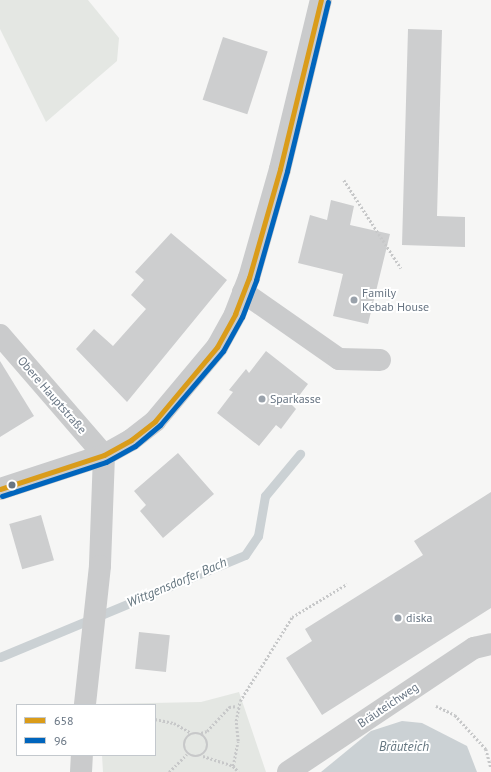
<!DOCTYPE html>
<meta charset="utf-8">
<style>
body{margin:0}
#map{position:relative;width:491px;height:772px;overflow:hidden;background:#f6f6f5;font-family:"PT Sans",sans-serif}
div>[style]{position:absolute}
.green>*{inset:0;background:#e4e7e3}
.water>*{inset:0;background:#cbd1d4}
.stream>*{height:9px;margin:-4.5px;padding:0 4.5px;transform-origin:4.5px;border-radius:4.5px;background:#cbd1d4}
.building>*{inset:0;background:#cdcecf;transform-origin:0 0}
.path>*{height:2.5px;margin-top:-1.25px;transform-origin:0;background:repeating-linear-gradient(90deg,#c7c8c9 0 2px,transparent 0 4px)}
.path>.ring{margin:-1.25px;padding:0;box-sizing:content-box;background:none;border:2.5px solid #c7c8c9;border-radius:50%}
.minor>*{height:22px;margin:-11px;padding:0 11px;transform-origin:11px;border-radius:11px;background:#cacbcc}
.bus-1>*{height:5px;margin:-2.5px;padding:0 2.5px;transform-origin:2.5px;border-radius:2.5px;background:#da9c1a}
.bus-2>*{height:5px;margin:-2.5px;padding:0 2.5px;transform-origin:2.5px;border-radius:2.5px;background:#0065bd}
.dots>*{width:11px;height:11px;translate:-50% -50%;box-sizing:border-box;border:2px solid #fff;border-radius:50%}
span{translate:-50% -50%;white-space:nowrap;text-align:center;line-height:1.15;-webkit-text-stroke:4px #fff;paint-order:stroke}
.poi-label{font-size:12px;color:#687583}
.left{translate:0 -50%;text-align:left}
.street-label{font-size:12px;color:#687583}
.water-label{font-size:13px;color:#64757f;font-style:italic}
.legend{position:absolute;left:16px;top:704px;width:140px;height:52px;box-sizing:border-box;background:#fff;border:1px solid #c3c8cd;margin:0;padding:5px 7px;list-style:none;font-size:12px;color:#687583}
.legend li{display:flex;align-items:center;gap:8px;height:20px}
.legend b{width:20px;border:1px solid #c3c8cd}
</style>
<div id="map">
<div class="green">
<i style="clip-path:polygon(0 0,88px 0,119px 38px,117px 61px,46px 122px,0 29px)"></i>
<i style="clip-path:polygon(239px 692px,266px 772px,103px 772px,102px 755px,155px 755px,155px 705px,101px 704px,201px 702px)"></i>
</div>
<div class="water">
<i style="clip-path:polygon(402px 721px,422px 723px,467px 746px,477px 772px,321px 772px,371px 731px)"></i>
</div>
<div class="stream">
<i style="left:0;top:657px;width:265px;rotate:-22.6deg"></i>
<i style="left:245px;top:555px;width:23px;rotate:-56deg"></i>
<i style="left:258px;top:536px;width:41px;rotate:-80.1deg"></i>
<i style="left:265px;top:496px;width:55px;rotate:-50.2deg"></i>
</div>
<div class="building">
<i style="clip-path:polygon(408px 29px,442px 30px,437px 216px,465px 217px,465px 247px,402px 245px)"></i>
<i style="left:223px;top:37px;width:47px;height:66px;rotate:18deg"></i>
<i style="clip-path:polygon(331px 200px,354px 206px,350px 225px,390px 234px,368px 324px,333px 316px,343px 274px,298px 263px,310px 215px,327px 220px)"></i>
<i style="clip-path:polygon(171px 233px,227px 280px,127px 402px,76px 349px,94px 329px,113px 346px,146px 309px,131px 295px,144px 280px,135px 272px)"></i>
<i style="clip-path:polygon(266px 351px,308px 384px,292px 405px,296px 409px,281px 429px,276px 425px,259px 446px,217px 413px,233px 392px,229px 390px,246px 369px,249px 373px)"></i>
<i style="clip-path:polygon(0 361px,34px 416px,0 437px)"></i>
<i style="clip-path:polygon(178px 453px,214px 494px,163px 538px,140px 511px,146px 505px,134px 491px)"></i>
<i style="clip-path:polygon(491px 492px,491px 608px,322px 715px,286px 658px,312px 641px,305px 629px,423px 555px,414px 541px)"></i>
<i style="left:41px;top:515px;width:47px;height:33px;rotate:74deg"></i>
<i style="left:139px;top:632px;width:31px;height:37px;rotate:6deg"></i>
</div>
<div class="path">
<i style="left:344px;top:180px;width:105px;rotate:57.1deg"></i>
<i style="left:436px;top:706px;width:21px;rotate:25deg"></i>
<i style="left:455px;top:715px;width:46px;rotate:47.6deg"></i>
<i style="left:486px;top:749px;width:20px;rotate:75deg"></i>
<i style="left:155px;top:719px;width:19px;rotate:12deg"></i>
<i style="left:174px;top:723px;width:20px;rotate:30deg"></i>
<i class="ring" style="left:184px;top:733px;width:21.5px;height:21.5px"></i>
<i style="left:201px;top:733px;width:6px;rotate:-18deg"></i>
<i style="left:207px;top:731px;width:33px;rotate:-47deg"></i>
<i style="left:229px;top:707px;width:8px;rotate:-7deg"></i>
<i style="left:203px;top:756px;width:32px;rotate:18deg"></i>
<i style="left:233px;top:766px;width:8px;rotate:45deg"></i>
<i style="left:233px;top:766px;width:25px;rotate:-79deg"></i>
<i style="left:238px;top:741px;width:20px;rotate:-96deg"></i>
<i style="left:236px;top:721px;width:20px;rotate:-79deg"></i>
<i style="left:240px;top:701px;width:99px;rotate:-58.2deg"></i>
<i style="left:292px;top:617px;width:64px;rotate:-31deg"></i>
<i style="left:169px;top:772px;width:25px;rotate:-45deg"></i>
</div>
<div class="minor">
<i style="left:243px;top:292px;width:117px;rotate:34.9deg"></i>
<i style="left:339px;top:359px;width:41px;rotate:1.4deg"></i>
<i style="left:0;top:335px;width:159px;rotate:49.1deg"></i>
<i style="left:104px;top:455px;width:111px;rotate:92.1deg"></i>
<i style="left:100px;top:566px;width:140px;rotate:96.2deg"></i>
<i style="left:0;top:489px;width:109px;rotate:-18.1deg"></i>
<i style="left:104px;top:455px;width:31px;rotate:-29deg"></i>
<i style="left:131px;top:440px;width:31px;rotate:-38deg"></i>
<i style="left:155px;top:421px;width:97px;rotate:-50deg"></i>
<i style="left:217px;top:347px;width:38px;rotate:-61deg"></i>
<i style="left:235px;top:314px;width:39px;rotate:-69deg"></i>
<i style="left:249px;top:278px;width:113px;rotate:-74.1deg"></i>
<i style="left:280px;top:169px;width:174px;rotate:-76.4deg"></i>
<i style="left:81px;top:772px;width:17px;rotate:-87deg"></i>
<i style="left:288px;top:772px;width:224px;rotate:-33.7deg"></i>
<i style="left:474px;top:648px;width:17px;rotate:-13deg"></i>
</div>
<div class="bus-1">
<i style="left:0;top:489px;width:109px;rotate:-18.1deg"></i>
<i style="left:104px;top:455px;width:31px;rotate:-29deg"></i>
<i style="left:131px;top:440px;width:31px;rotate:-38deg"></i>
<i style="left:155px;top:421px;width:97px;rotate:-50deg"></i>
<i style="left:217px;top:347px;width:38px;rotate:-61deg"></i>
<i style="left:235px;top:314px;width:39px;rotate:-69deg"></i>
<i style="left:249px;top:278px;width:113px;rotate:-74.1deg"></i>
<i style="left:280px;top:169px;width:174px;rotate:-76.4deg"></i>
</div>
<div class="bus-2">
<i style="left:2px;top:496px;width:109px;rotate:-18.1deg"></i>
<i style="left:106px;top:462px;width:33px;rotate:-29deg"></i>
<i style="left:135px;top:446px;width:33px;rotate:-40deg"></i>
<i style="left:160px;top:425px;width:97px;rotate:-49.6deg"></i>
<i style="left:223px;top:351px;width:39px;rotate:-61deg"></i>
<i style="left:242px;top:317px;width:40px;rotate:-69deg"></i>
<i style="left:256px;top:280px;width:113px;rotate:-74.1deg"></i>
<i style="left:287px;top:171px;width:174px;rotate:-76.4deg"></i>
</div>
<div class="dots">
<i style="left:354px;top:300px;background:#9aa2ab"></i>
<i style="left:262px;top:399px;background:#9aa2ab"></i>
<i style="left:12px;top:485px;background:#687583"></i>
<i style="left:398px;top:618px;background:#9aa2ab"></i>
</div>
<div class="poi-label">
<span class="left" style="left:362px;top:300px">Family<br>Kebab House</span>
<span class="left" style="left:270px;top:399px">Sparkasse</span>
<span class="left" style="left:406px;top:618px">diska</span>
</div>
<div class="street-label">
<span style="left:52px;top:395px;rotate:49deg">Obere Hauptstraße</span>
<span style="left:388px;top:705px;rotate:-34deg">Bräuteichweg</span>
</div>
<div class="water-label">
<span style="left:177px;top:583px;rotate:-23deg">Wittgensdorfer Bach</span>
<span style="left:404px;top:747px">Bräuteich</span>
</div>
<ul class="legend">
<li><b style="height:5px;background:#da9c1a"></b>658</li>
<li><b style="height:5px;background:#0065bd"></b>96</li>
</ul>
</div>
